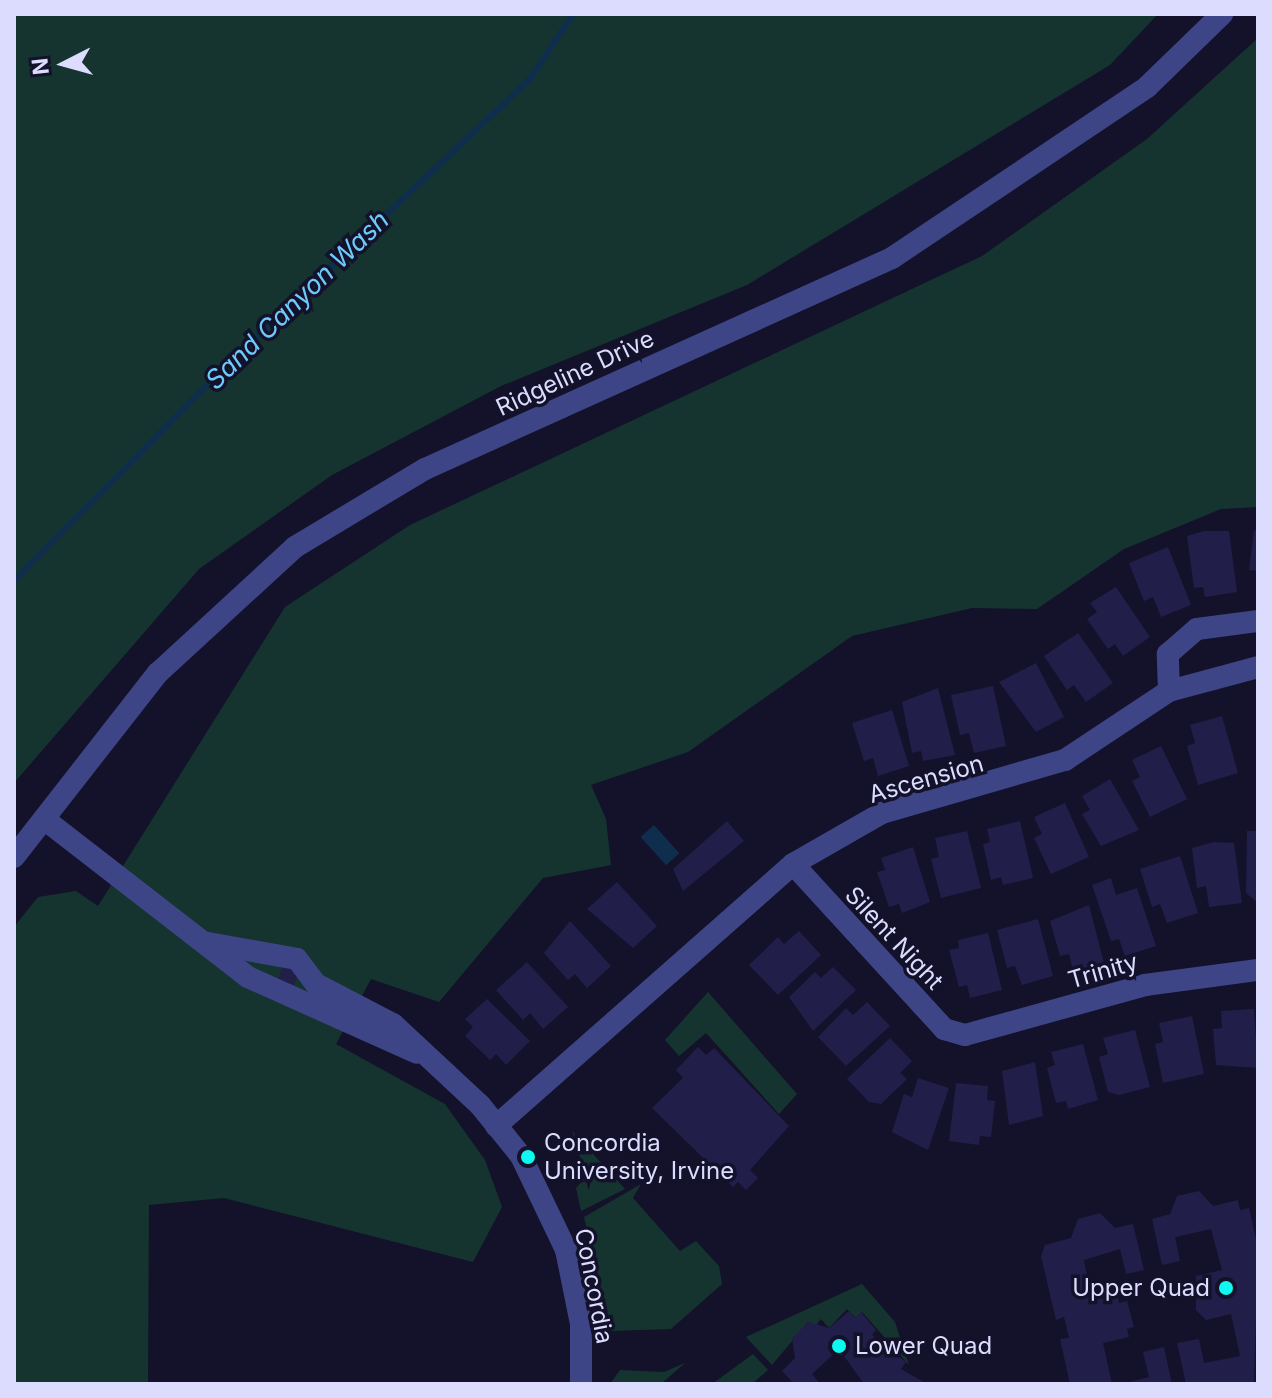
<!DOCTYPE html>
<style>
body{margin:0}
#map{position:relative;width:1272px;height:1398px;overflow:hidden;background:#13122a;font-family:Inter,sans-serif}
div>[style]{position:absolute}
.green>*{inset:0;background:#15342f}
.water>*{inset:0;background:#0f2d4c;transform-origin:0 0}
.stream>*{height:6px;margin:-3px;padding:0 3px;transform-origin:3px;border-radius:3px;background:#0f2d4c}
.building>*{inset:0;background:#211e4a;transform-origin:0 0}
.minor>*{height:22px;margin:-11px;padding:0 11px;transform-origin:11px;border-radius:11px;background:#3e4587}
.dots>*{width:22px;height:22px;translate:-50% -50%;box-sizing:border-box;border:4px solid #13122a;border-radius:50%}
span{translate:-50% -50%;white-space:nowrap;text-align:center;line-height:1.15;-webkit-text-stroke:7px #13122a;paint-order:stroke}
.street-label{font-size:24px;color:#dcdcfe}
.poi-label{font-size:24px;color:#dcdcfe}
.left{translate:0 -50%;text-align:left}
.right{translate:-100% -50%;text-align:right}
.water-label{font-size:26px;color:#6dcbfb;font-style:italic}
.frame{position:absolute;inset:0;border:16px solid #dcdcfe;pointer-events:none}
.north{position:absolute;left:24px;top:24px;width:80px;height:80px;-webkit-text-stroke:6px #13122a;paint-order:stroke;rotate:264deg;font-size:22px;font-weight:700;line-height:32px;text-align:center;color:#dcdcfe}
.north::after{content:'';display:block;margin:auto;width:28px;height:36px;background:#dcdcfe;clip-path:polygon(50% 0,100% 100%,50% 72%,0 100%)}
</style>
<div id="map">
<div class="green">
<i style="clip-path:polygon(14px 14px,1158px 14px,1110px 65px,747px 285px,501px 386px,332px 475px,199px 569px,14px 783px)"></i>
<i style="clip-path:polygon(1258px 38px,1258px 507px,1221px 509px,1124px 549px,1037px 609px,972px 608px,852px 636px,688px 752px,591px 785px,606px 819px,611px 865px,543px 878px,439px 1002px,371px 979px,336px 1044px,445px 1104px,485px 1160px,502px 1207px,473px 1262px,224px 1198px,149px 1205px,148px 1384px,14px 1384px,14px 927px,38px 897px,76px 891px,98px 906px,285px 607px,410px 525px,982px 256px,1147px 139px)"></i>
<i style="clip-path:polygon(708px 992px,797px 1094px,779px 1114px,706px 1033px,679px 1056px,665px 1040px)"></i>
<i style="clip-path:polygon(572px 1131px,625px 1189px,581px 1211px,576px 1188px,586px 1177px)"></i>
<i style="clip-path:polygon(641px 1184px,633px 1198px,680px 1251px,696px 1241px,719px 1266px,722px 1284px,671px 1329px,611px 1331px,584px 1217px)"></i>
<i style="clip-path:polygon(862px 1284px,895px 1322px,909px 1365px,862px 1312px,856px 1318px,847px 1309px,829px 1328px,821px 1319px,814px 1328px,808px 1322px,772px 1365px,746px 1337px)"></i>
<i style="clip-path:polygon(753px 1354px,768px 1370px,752px 1384px,712px 1384px)"></i>
<i style="clip-path:polygon(685px 1363px,661px 1384px,610px 1384px,620px 1370px,664px 1372px)"></i>
</div>
<div class="water">
<i style="left:654px;top:825px;width:38px;height:18px;rotate:48deg"></i>
</div>
<div class="stream">
<i style="left:14px;top:581px;width:316px;rotate:-45.4deg"></i>
<i style="left:236px;top:356px;width:404px;rotate:-43.3deg"></i>
<i style="left:530px;top:79px;width:78px;rotate:-56.5deg"></i>
</div>
<div class="building">
<i style="clip-path:polygon(1254px 530px,1258px 531px,1258px 571px,1249px 570px)"></i>
<i style="clip-path:polygon(1204px 531px,1229px 531px,1237px 592px,1205px 597px,1203px 587px,1194px 588px,1187px 536px)"></i>
<i style="clip-path:polygon(1168px 547px,1191px 605px,1161px 617px,1153px 597px,1144px 601px,1129px 563px)"></i>
<i style="clip-path:polygon(1116px 587px,1150px 637px,1123px 656px,1115px 644px,1108px 649px,1087px 619px,1097px 612px,1090px 603px)"></i>
<i style="clip-path:polygon(1078px 633px,1113px 683px,1086px 702px,1074px 685px,1067px 690px,1044px 656px)"></i>
<i style="clip-path:polygon(1036px 663px,1064px 717px,1036px 732px,999px 682px)"></i>
<i style="clip-path:polygon(993px 686px,1006px 746px,974px 753px,969px 733px,960px 735px,951px 695px)"></i>
<i style="clip-path:polygon(938px 688px,955px 755px,923px 761px,921px 751px,912px 753px,902px 702px)"></i>
<i style="clip-path:polygon(892px 710px,909px 766px,878px 776px,873px 758px,864px 761px,852px 723px)"></i>
<i style="clip-path:polygon(1222px 716px,1238px 773px,1198px 785px,1187px 746px,1195px 743px,1190px 725px)"></i>
<i style="clip-path:polygon(1161px 746px,1187px 799px,1150px 817px,1132px 781px,1140px 777px,1132px 760px)"></i>
<i style="clip-path:polygon(1110px 779px,1139px 830px,1101px 846px,1082px 814px,1090px 810px,1082px 796px)"></i>
<i style="clip-path:polygon(1065px 803px,1089px 857px,1051px 874px,1034px 838px,1042px 834px,1034px 817px)"></i>
<i style="clip-path:polygon(727px 821px,744px 841px,683px 891px,673px 869px)"></i>
<i style="clip-path:polygon(1020px 821px,1033px 878px,1003px 885px,1001px 877px,991px 880px,983px 844px,990px 842px,987px 829px)"></i>
<i style="clip-path:polygon(967px 831px,981px 888px,941px 898px,931px 859px,939px 857px,935px 838px)"></i>
<i style="clip-path:polygon(1247px 831px,1258px 831px,1258px 903px,1246px 893px)"></i>
<i style="clip-path:polygon(1214px 842px,1234px 843px,1242px 903px,1209px 907px,1206px 886px,1197px 888px,1192px 848px)"></i>
<i style="clip-path:polygon(913px 847px,930px 902px,902px 913px,899px 904px,889px 907px,877px 872px,885px 870px,881px 858px)"></i>
<i style="clip-path:polygon(1180px 856px,1198px 913px,1167px 923px,1160px 904px,1152px 907px,1140px 869px)"></i>
<i style="clip-path:polygon(1111px 878px,1116px 895px,1137px 888px,1156px 946px,1125px 956px,1119px 939px,1111px 941px,1092px 885px)"></i>
<i style="clip-path:polygon(617px 882px,657px 926px,633px 948px,587px 909px)"></i>
<i style="clip-path:polygon(1089px 905px,1104px 963px,1073px 971px,1069px 954px,1060px 956px,1050px 921px)"></i>
<i style="clip-path:polygon(1038px 919px,1053px 976px,1022px 985px,1015px 966px,1007px 968px,997px 930px)"></i>
<i style="clip-path:polygon(570px 921px,611px 966px,587px 988px,575px 974px,568px 980px,544px 953px)"></i>
<i style="clip-path:polygon(799px 931px,821px 955px,778px 995px,749px 965px,778px 937px,784px 944px)"></i>
<i style="clip-path:polygon(988px 933px,1002px 990px,970px 998px,967px 985px,959px 987px,949px 950px,959px 948px,958px 940px)"></i>
<i style="clip-path:polygon(527px 962px,568px 1007px,543px 1029px,530px 1013px,523px 1020px,496px 990px)"></i>
<i style="left:283px;top:966px;width:17px;height:15px;rotate:21deg"></i>
<i style="clip-path:polygon(833px 967px,856px 990px,813px 1031px,789px 997px,815px 972px,821px 978px)"></i>
<i style="clip-path:polygon(487px 999px,530px 1041px,506px 1065px,496px 1054px,490px 1060px,465px 1036px,473px 1027px,465px 1019px)"></i>
<i style="clip-path:polygon(867px 1002px,890px 1026px,846px 1066px,818px 1037px,846px 1008px,853px 1015px)"></i>
<i style="clip-path:polygon(1254px 1009px,1258px 1068px,1216px 1065px,1213px 1029px,1222px 1028px,1221px 1011px)"></i>
<i style="clip-path:polygon(1192px 1016px,1204px 1074px,1163px 1083px,1155px 1044px,1163px 1042px,1159px 1023px)"></i>
<i style="clip-path:polygon(1135px 1030px,1150px 1087px,1119px 1095px,1108px 1092px,1099px 1057px,1108px 1054px,1103px 1038px)"></i>
<i style="clip-path:polygon(890px 1038px,912px 1061px,900px 1073px,907px 1079px,881px 1104px,869px 1102px,847px 1079px)"></i>
<i style="clip-path:polygon(1083px 1044px,1098px 1100px,1068px 1109px,1066px 1101px,1056px 1103px,1047px 1068px,1055px 1065px,1051px 1052px)"></i>
<i style="clip-path:polygon(698px 1047px,706px 1055px,714px 1048px,789px 1126px,750px 1170px,758px 1178px,746px 1190px,738px 1182px,733px 1187px,652px 1108px,683px 1078px,676px 1070px)"></i>
<i style="clip-path:polygon(1035px 1062px,1043px 1116px,1009px 1125px,1002px 1071px)"></i>
<i style="clip-path:polygon(918px 1078px,949px 1088px,928px 1150px,892px 1132px,904px 1094px,912px 1097px)"></i>
<i style="clip-path:polygon(956px 1083px,988px 1086px,987px 1100px,995px 1101px,991px 1137px,980px 1136px,979px 1145px,949px 1141px)"></i>
<i style="clip-path:polygon(1199px 1191px,1213px 1206px,1238px 1200px,1240px 1210px,1249px 1208px,1258px 1248px,1254px 1384px,1186px 1384px,1177px 1343px,1199px 1339px,1204px 1363px,1240px 1356px,1231px 1314px,1206px 1320px,1196px 1310px,1196px 1276px,1222px 1270px,1211px 1229px,1175px 1237px,1180px 1261px,1162px 1265px,1152px 1219px,1170px 1214px,1177px 1196px)"></i>
<i style="clip-path:polygon(1100px 1213px,1115px 1228px,1133px 1224px,1144px 1270px,1126px 1274px,1120px 1249px,1084px 1260px,1092px 1301px,1117px 1294px,1119px 1303px,1127px 1301px,1134px 1327px,1127px 1329px,1129px 1337px,1103px 1343px,1112px 1384px,1070px 1384px,1060px 1339px,1069px 1338px,1064px 1317px,1056px 1320px,1041px 1256px,1045px 1245px,1071px 1238px,1078px 1219px)"></i>
<i style="clip-path:polygon(849px 1311px,855px 1318px,861px 1312px,876px 1330px,872px 1335px,906px 1362px,901px 1369px,927px 1384px,864px 1384px,839px 1349px,812px 1374px,820px 1384px,794px 1384px,782px 1371px,795px 1358px,792px 1338px,809px 1322px,829px 1328px)"></i>
<i style="clip-path:polygon(1164px 1347px,1172px 1384px,1122px 1384px,1149px 1377px,1143px 1352px)"></i>
</div>
<div class="minor">
<i style="left:1169px;top:691px;width:37px;rotate:-92deg"></i>
<i style="left:1168px;top:654px;width:38px;rotate:-41deg"></i>
<i style="left:1197px;top:629px;width:62px;rotate:-7.5deg"></i>
<i style="left:48px;top:822px;width:253px;rotate:37.8deg"></i>
<i style="left:248px;top:977px;width:185px;rotate:24.2deg"></i>
<i style="left:14px;top:857px;width:234px;rotate:-52deg"></i>
<i style="left:158px;top:673px;width:186px;rotate:-42.6deg"></i>
<i style="left:295px;top:547px;width:152px;rotate:-31deg"></i>
<i style="left:425px;top:469px;width:512px;rotate:-24.31deg"></i>
<i style="left:892px;top:258px;width:307px;rotate:-33.8deg"></i>
<i style="left:1147px;top:87px;width:105px;rotate:-44.2deg"></i>
<i style="left:793px;top:864px;width:224px;rotate:47.5deg"></i>
<i style="left:944px;top:1029px;width:22px;rotate:16deg"></i>
<i style="left:965px;top:1035px;width:187px;rotate:-15.5deg"></i>
<i style="left:1145px;top:985px;width:114px;rotate:-7.6deg"></i>
<i style="left:208px;top:943px;width:90px;rotate:10.2deg"></i>
<i style="left:297px;top:959px;width:31px;rotate:53deg"></i>
<i style="left:316px;top:984px;width:87px;rotate:27.5deg"></i>
<i style="left:393px;top:1024px;width:119px;rotate:43deg"></i>
<i style="left:480px;top:1105px;width:65px;rotate:51.2deg"></i>
<i style="left:521px;top:1156px;width:104px;rotate:64.4deg"></i>
<i style="left:566px;top:1250px;width:76px;rotate:78.5deg"></i>
<i style="left:581px;top:1324px;width:60px;rotate:90deg"></i>
<i style="left:496px;top:1126px;width:396px;rotate:-41.4deg"></i>
<i style="left:793px;top:864px;width:103px;rotate:-29.8deg"></i>
<i style="left:882px;top:813px;width:191px;rotate:-16.2deg"></i>
<i style="left:1065px;top:760px;width:125px;rotate:-33.6deg"></i>
<i style="left:1169px;top:691px;width:92px;rotate:-15.1deg"></i>
</div>
<div class="dots">
<i style="left:528px;top:1157px;background:#0ef8f1"></i>
<i style="left:1226px;top:1288px;background:#0ef8f1"></i>
<i style="left:839px;top:1346px;background:#0ef8f1"></i>
</div>
<div class="street-label">
<span style="left:575px;top:373px;rotate:-25deg">Ridgeline Drive</span>
<span style="left:926px;top:779px;rotate:-16deg">Ascension</span>
<span style="left:894px;top:938px;rotate:47deg">Silent Night</span>
<span style="left:1103px;top:971px;rotate:-16deg">Trinity</span>
<span style="left:594px;top:1286px;rotate:79deg">Concordia</span>
</div>
<div class="poi-label">
<span class="left" style="left:544px;top:1157px">Concordia<br>University, Irvine</span>
<span class="right" style="left:1210px;top:1288px">Upper Quad</span>
<span class="left" style="left:855px;top:1346px">Lower Quad</span>
</div>
<div class="water-label">
<span style="left:297px;top:300px;rotate:-44deg">Sand Canyon Wash</span>
</div>
<div class="frame"></div>
<div class="north">N</div>
</div>
